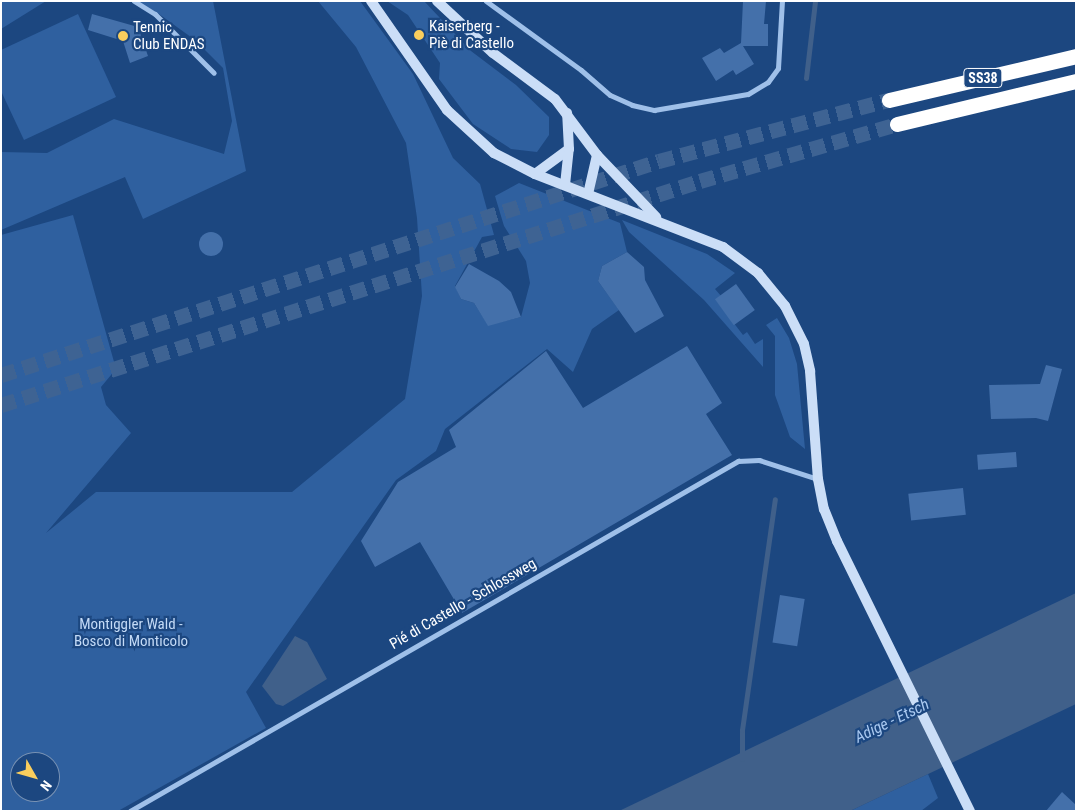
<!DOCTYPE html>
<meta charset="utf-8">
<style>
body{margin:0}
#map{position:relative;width:1077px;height:812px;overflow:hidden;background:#1c4780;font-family:"Roboto Condensed",sans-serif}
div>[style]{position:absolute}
.green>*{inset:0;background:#2f609f}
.water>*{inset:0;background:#40608a}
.stream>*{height:5px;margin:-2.5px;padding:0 2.5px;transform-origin:2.5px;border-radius:2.5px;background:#40608a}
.building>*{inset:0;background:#4470aa;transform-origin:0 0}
.round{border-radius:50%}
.highway-tunnel>*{height:15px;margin-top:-7.5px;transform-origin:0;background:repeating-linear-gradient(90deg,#3e6393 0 15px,transparent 0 23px)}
.street>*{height:5px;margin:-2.5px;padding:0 2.5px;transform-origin:2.5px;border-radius:2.5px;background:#9fc0e9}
.secondary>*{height:10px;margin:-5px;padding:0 5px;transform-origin:5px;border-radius:5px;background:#cbdef7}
.highway>*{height:15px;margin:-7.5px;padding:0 7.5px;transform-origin:7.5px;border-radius:7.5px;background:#fff}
.dots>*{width:14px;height:14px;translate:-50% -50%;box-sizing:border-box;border:2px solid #1c4780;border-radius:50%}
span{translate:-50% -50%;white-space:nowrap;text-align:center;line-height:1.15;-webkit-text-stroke:4.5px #1c4780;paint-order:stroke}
.shield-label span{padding:1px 4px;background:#1c4780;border:1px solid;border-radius:4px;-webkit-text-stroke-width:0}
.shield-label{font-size:14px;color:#fff;font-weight:700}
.poi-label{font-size:15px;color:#fff}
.left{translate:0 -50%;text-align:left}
.street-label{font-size:15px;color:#fff}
.park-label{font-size:15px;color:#c4dbf7}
.water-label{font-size:16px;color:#abcaf1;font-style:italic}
.frame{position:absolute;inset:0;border:2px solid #fff;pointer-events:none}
.north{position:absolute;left:10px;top:752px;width:50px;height:50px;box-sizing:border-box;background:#1c4780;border:1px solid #7791b3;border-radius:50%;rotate:128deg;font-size:14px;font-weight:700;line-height:20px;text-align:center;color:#fff}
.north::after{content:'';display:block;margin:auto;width:18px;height:22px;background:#face5d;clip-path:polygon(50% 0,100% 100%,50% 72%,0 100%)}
</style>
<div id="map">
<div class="green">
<i style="clip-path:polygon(1px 1px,46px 1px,1px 29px)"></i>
<i style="clip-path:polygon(133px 1px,213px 1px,246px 171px,143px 219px,125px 177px,1px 230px,1px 152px,47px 153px,114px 119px,224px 154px,232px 121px,223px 68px,195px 40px,159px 14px)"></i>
<i style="clip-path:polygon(evenodd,318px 1px,360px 1px,413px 74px,453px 158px,480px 184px,494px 235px,482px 237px,455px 286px,461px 299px,474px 303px,488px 325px,521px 317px,530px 283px,526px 261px,504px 226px,495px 196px,519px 183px,620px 223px,627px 252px,602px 266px,598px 281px,619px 310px,592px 329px,573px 372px,547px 349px,445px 429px,436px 451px,396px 480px,246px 692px,266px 728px,118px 811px,2px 811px,1px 235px,73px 215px,116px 369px,101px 387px,106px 405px,131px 433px,46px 533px,96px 492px,292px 492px,405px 399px,422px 296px,417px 218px,406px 143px,356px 47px,318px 1px,20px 762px,50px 762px,50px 792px,20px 792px,20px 762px)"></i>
<i style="clip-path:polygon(387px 1px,424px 1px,471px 51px,516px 85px,549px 117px,549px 135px,537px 152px,511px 149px,473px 124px,439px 79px,440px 63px,408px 15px)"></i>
<i style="clip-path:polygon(78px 14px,116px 97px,24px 140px,1px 91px,1px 50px)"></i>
<i style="clip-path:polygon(622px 220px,707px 254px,735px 273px,715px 289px,721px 296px,716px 300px,743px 335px,747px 332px,755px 344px,763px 339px,763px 367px,704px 300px,629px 232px)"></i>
<i style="clip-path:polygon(777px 318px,789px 338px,797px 364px,805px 449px,790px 437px,775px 395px,775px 336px,766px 325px)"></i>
<i style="clip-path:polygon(928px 774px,938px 798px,921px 811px,850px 811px)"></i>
</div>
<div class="water">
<i style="clip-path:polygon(1076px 593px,1076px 704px,850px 811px,619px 811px)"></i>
<i style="clip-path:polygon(295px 636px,307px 642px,327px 679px,283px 706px,276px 704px,262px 686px)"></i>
</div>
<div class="stream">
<i style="left:806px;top:78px;width:78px;rotate:-83.3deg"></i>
<i style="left:742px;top:759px;width:29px;rotate:-90deg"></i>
<i style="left:742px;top:730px;width:233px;rotate:-81.9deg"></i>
</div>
<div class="building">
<i style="clip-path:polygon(743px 1px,766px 1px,764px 24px,768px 24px,768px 46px,743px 46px,754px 64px,736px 75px,733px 70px,716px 81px,702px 58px,720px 48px,724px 53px,741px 43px)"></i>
<i style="clip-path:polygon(92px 14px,138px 27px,148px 56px,130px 63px,123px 41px,88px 30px)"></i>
<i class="round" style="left:199px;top:232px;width:24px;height:24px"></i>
<i style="clip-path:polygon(627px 252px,644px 267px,645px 280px,664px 316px,635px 333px,598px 281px,602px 266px)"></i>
<i style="clip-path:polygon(469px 264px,499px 281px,511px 292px,521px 317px,488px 326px,474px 303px,461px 299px,455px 287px)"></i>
<i style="left:736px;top:284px;width:32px;height:26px;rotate:54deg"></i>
<i style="clip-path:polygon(687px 346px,722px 403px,706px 414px,732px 455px,462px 613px,420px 542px,375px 567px,361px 541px,398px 482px,456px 447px,449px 430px,546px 351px,583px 408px)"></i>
<i style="clip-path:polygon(1046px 365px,1062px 369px,1048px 421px,1036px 418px,991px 419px,989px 385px,1040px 384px)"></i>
<i style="left:1016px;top:452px;width:15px;height:39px;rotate:86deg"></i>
<i style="left:963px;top:488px;width:27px;height:55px;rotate:84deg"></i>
<i style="left:780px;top:595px;width:25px;height:48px;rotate:9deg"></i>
<i style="clip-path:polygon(1062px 792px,1076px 805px,1076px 811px,1046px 811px)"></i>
</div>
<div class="highway-tunnel">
<i style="left:1px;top:375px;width:692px;rotate:-18.02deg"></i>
<i style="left:659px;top:161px;width:238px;rotate:-14.9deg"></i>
<i style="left:1px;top:405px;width:734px;rotate:-17.77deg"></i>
<i style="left:700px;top:181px;width:205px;rotate:-16.1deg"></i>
</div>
<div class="street">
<i style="left:134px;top:1px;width:25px;rotate:32deg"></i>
<i style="left:155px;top:14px;width:83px;rotate:45deg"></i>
<i style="left:486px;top:1px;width:117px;rotate:36deg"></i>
<i style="left:581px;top:70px;width:38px;rotate:41deg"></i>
<i style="left:610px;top:95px;width:24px;rotate:24deg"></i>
<i style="left:632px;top:105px;width:23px;rotate:13deg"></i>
<i style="left:654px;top:110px;width:95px;rotate:-9.7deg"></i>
<i style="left:748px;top:94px;width:23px;rotate:-31deg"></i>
<i style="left:768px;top:82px;width:17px;rotate:-54deg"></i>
<i style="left:778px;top:68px;width:67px;rotate:-86.6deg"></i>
<i style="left:130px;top:811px;width:702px;rotate:-29.93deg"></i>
<i style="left:738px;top:461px;width:21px;rotate:-3deg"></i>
<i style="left:759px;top:460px;width:62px;rotate:17.9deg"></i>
</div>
<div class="secondary">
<i style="left:371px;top:1px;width:133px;rotate:55.1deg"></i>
<i style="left:447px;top:110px;width:64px;rotate:42.5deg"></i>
<i style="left:494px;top:153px;width:46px;rotate:27.1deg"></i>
<i style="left:535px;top:174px;width:202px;rotate:21.2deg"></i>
<i style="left:723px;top:247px;width:44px;rotate:36.6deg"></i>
<i style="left:758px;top:273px;width:43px;rotate:50.7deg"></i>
<i style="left:785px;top:306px;width:42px;rotate:63.4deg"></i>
<i style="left:804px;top:344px;width:28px;rotate:77deg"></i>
<i style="left:810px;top:371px;width:108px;rotate:85.8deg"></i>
<i style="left:818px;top:479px;width:31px;rotate:79deg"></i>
<i style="left:824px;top:509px;width:35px;rotate:68deg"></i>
<i style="left:837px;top:541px;width:301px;rotate:63.8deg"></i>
<i style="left:437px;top:1px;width:76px;rotate:42.9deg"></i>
<i style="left:493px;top:53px;width:77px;rotate:36.6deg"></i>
<i style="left:555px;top:99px;width:70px;rotate:53.1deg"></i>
<i style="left:597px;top:155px;width:86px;rotate:46.4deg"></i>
<i style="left:535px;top:174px;width:42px;rotate:-36.3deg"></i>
<i style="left:565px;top:185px;width:36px;rotate:-84deg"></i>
<i style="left:569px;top:149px;width:36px;rotate:-93deg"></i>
<i style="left:588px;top:194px;width:40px;rotate:-77deg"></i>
</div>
<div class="highway">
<i style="left:889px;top:100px;width:192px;rotate:-13.2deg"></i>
<i style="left:897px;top:124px;width:184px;rotate:-13.5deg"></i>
</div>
<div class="dots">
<i style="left:419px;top:35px;background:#face5d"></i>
<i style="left:123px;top:36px;background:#face5d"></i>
</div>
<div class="shield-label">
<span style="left:983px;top:78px">SS38</span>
</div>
<div class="poi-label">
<span class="left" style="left:429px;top:35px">Kaiserberg -<br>Piè di Castello</span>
<span class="left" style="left:133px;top:36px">Tennic<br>Club ENDAS</span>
</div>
<div class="street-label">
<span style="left:463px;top:604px;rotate:-30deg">Pié di Castello - Schlossweg</span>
</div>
<div class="park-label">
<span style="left:131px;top:633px">Montiggler Wald -<br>Bosco di Monticolo</span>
</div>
<div class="water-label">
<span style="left:892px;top:721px;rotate:-26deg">Adige - Etsch</span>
</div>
<div class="frame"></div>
<div class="north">N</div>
</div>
